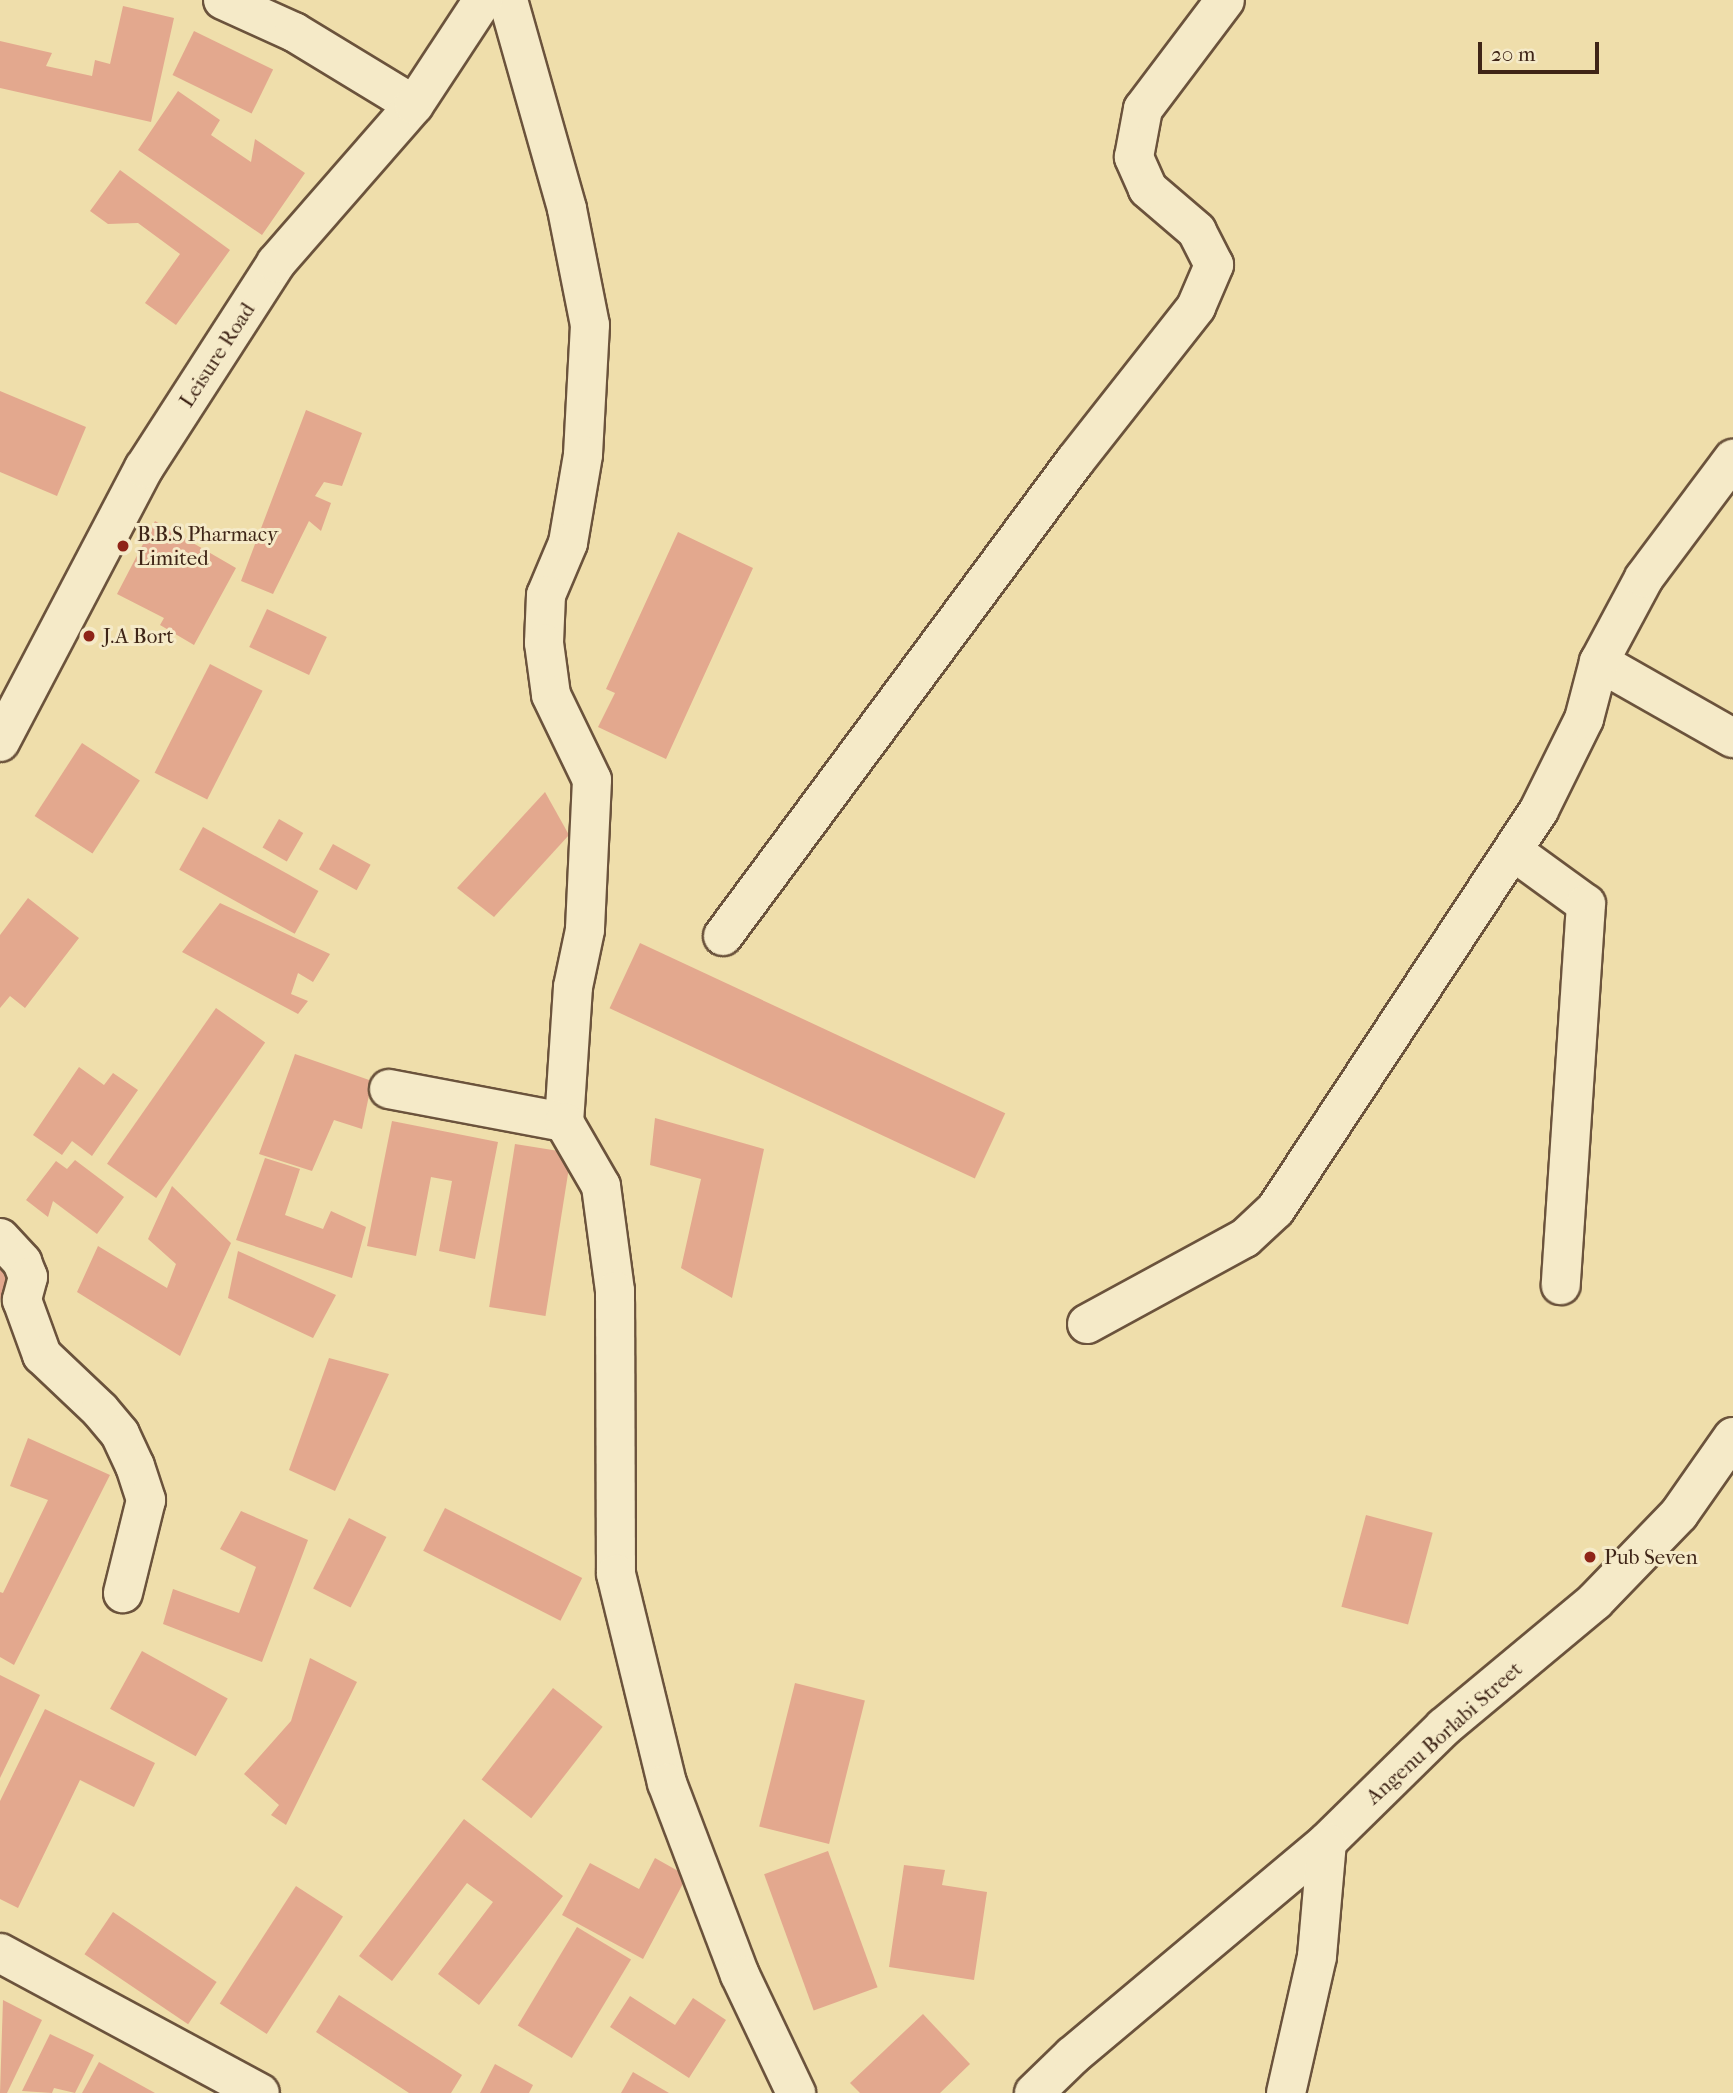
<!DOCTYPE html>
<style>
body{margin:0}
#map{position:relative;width:1733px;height:2093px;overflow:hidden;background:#efdeab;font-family:"IM FELL French Canon",serif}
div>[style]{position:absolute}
.building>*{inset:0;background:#e3a88e;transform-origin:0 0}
.roads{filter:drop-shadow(2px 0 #6b533c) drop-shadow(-2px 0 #6b533c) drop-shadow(0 2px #6b533c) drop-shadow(0 -2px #6b533c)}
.minor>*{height:38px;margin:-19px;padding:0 19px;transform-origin:19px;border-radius:19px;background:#f5eac8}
.dots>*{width:19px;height:19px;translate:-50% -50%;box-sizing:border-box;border:4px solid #f5eac8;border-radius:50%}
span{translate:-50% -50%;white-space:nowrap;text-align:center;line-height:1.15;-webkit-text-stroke:6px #f5eac8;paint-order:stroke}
.street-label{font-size:21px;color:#3f2517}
.poi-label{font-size:21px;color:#3f2517}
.left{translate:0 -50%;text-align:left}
.scale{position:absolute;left:1478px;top:42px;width:121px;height:32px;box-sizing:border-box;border:4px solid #3f2517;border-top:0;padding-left:9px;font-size:21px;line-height:24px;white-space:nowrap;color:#3f2517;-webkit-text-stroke:5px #f5eac8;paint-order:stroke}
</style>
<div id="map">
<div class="building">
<i style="clip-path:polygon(123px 6px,174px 18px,151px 122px,0 88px,0 41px,52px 53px,46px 66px,92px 76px,95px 60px,110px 64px)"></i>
<i style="left:194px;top:31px;width:88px;height:49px;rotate:26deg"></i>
<i style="clip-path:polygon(178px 91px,220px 120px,211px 135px,251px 162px,255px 139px,305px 173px,262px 235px,138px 150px)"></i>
<i style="clip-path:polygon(120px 170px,230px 250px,176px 325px,145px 303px,180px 254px,138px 223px,108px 224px,90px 211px)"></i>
<i style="clip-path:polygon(0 391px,86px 427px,57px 496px,0 472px)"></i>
<i style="clip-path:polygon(306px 410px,362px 433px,342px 486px,324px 482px,315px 496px,331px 503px,321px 531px,309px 521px,273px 594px,241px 581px)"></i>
<i style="clip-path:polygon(155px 521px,236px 568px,194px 645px,160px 625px,164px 618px,117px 594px)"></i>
<i style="clip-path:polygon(678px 532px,753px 568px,666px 759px,598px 727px,615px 693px,606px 689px)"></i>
<i style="left:267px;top:609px;width:66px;height:42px;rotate:25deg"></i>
<i style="left:210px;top:664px;width:59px;height:122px;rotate:27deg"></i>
<i style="left:82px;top:743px;width:69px;height:87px;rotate:33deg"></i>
<i style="clip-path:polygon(545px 792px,569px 835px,494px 917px,457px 888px)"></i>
<i style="left:279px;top:819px;width:28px;height:33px;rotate:30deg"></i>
<i style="left:203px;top:827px;width:132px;height:49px;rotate:29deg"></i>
<i style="left:333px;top:844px;width:43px;height:29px;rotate:29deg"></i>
<i style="clip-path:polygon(28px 898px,79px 938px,25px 1008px,10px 996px,0 1008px,0 935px)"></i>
<i style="clip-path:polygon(220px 903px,330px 954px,313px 982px,298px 973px,291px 994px,308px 1001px,298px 1014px,182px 952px)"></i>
<i style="left:640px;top:943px;width:403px;height:72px;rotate:25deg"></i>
<i style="left:216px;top:1008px;width:60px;height:190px;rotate:35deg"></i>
<i style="clip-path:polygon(295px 1054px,372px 1081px,362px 1129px,334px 1120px,312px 1171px,259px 1154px)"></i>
<i style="clip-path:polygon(79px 1067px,104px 1085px,113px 1073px,138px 1090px,92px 1156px,72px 1141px,62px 1155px,33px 1135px)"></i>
<i style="clip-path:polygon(655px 1118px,764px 1149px,732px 1298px,681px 1268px,701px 1179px,650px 1165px)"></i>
<i style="clip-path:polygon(392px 1121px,498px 1142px,475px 1259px,439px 1251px,452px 1181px,431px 1177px,416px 1256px,367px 1246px)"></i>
<i style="left:515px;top:1144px;width:57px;height:165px;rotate:9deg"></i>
<i style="clip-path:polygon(265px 1158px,300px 1169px,285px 1215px,323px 1229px,331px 1211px,366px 1227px,352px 1278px,236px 1240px)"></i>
<i style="clip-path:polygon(75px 1160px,124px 1197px,97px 1234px,53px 1201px,48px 1217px,26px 1200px,56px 1161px,67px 1169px)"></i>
<i style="clip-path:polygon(172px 1186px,231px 1243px,180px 1356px,77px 1292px,98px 1246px,167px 1288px,176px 1264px,148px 1239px)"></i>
<i style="clip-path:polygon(238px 1251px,336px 1295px,313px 1338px,228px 1298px)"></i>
<i style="clip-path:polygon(0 1264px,13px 1269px,0 1300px)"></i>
<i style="clip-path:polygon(329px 1358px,389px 1374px,335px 1491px,289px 1470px)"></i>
<i style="clip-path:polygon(28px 1438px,110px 1475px,14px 1665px,0 1657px,0 1592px,3px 1593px,48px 1500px,10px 1486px)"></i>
<i style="left:445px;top:1508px;width:154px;height:48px;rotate:27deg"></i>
<i style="clip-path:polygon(241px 1511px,308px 1540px,262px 1662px,163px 1624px,173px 1589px,239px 1613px,256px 1567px,220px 1549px)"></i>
<i style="left:1366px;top:1515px;width:69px;height:95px;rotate:15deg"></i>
<i style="left:349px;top:1518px;width:42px;height:79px;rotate:27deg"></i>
<i style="left:142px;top:1651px;width:98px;height:66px;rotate:29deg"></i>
<i style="clip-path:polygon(310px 1658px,357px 1682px,286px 1825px,271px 1815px,279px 1805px,244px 1774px,291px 1721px)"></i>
<i style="clip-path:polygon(0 1675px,40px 1695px,0 1778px)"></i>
<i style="left:795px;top:1683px;width:72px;height:148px;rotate:14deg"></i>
<i style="left:553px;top:1688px;width:63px;height:116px;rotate:38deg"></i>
<i style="clip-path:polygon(45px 1709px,155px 1763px,134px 1807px,80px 1780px,18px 1908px,0 1899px,0 1801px)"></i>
<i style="clip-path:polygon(464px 1819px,563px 1896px,479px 2005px,438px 1974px,493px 1902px,467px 1883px,392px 1981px,359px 1956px)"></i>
<i style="left:828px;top:1851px;width:145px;height:68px;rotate:70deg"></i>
<i style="clip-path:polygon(655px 1858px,687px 1876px,643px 1959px,562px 1915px,590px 1863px,639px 1889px)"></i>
<i style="clip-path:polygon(904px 1865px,945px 1870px,942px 1885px,987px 1892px,974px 1980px,889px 1967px)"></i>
<i style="left:296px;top:1886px;width:56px;height:140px;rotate:33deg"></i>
<i style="left:113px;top:1912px;width:125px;height:51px;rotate:34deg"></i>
<i style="left:577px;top:1927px;width:63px;height:115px;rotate:31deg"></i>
<i style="clip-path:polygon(339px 1995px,462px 2075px,451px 2093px,409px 2093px,316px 2032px)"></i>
<i style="clip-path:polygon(630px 1996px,675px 2025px,693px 1998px,726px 2020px,689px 2078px,610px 2027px)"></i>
<i style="clip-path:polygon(3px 2000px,42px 2020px,7px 2093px,0 2093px)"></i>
<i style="clip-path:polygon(923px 2014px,970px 2064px,940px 2093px,860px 2093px,850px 2083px)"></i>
<i style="clip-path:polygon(50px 2034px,94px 2055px,75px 2093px,54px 2088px,52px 2093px,22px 2091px)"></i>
<i style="clip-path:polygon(99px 2062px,155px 2093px,82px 2093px)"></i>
<i style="clip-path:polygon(495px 2064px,533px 2085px,529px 2093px,480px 2093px)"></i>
<i style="clip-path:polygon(633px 2072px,669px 2093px,621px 2093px)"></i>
</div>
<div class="roads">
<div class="minor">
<i style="left:223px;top:0;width:78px;rotate:24.3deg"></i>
<i style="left:294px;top:32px;width:140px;rotate:31.3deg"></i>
<i style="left:508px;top:0;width:217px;rotate:74.2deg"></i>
<i style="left:567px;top:209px;width:118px;rotate:78.8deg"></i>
<i style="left:590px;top:325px;width:130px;rotate:93.1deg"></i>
<i style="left:583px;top:455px;width:89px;rotate:99.7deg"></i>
<i style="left:568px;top:543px;width:56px;rotate:112.9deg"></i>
<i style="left:546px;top:595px;width:48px;rotate:92.4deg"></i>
<i style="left:544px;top:643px;width:52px;rotate:82.3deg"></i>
<i style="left:551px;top:695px;width:94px;rotate:64.2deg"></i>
<i style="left:592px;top:780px;width:150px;rotate:92.7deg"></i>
<i style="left:585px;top:930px;width:58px;rotate:101.9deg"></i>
<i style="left:573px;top:987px;width:135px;rotate:93.8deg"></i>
<i style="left:1599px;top:662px;width:154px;rotate:29.6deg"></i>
<i style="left:0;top:742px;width:310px;rotate:-62.3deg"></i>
<i style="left:144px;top:468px;width:244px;rotate:-57.2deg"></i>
<i style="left:276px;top:263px;width:210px;rotate:-48.9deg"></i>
<i style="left:414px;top:105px;width:126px;rotate:-56.7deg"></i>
<i style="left:1513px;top:851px;width:90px;rotate:36deg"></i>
<i style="left:1586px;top:904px;width:382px;rotate:93.8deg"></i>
<i style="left:723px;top:936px;width:591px;rotate:-53.46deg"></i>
<i style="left:1075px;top:461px;width:196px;rotate:-51.8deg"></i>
<i style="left:1196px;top:307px;width:46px;rotate:-66.8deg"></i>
<i style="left:1214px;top:265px;width:38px;rotate:-117deg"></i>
<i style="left:1197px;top:231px;width:65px;rotate:-139.4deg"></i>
<i style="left:1148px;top:189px;width:35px;rotate:-114deg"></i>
<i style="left:1134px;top:157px;width:49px;rotate:-79.4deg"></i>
<i style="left:1143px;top:109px;width:136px;rotate:-53deg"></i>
<i style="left:389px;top:1089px;width:178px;rotate:10.7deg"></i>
<i style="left:564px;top:1122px;width:74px;rotate:60deg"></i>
<i style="left:601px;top:1186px;width:106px;rotate:82.4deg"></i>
<i style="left:615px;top:1291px;width:283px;rotate:89.8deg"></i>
<i style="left:616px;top:1574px;width:215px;rotate:76.3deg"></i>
<i style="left:667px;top:1783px;width:205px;rotate:69.2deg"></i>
<i style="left:740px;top:1975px;width:131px;rotate:64.6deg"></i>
<i style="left:0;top:1238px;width:33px;rotate:47deg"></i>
<i style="left:22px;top:1262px;width:16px;rotate:68deg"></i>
<i style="left:28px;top:1277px;width:24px;rotate:105deg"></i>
<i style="left:22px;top:1300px;width:59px;rotate:70deg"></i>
<i style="left:42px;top:1355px;width:80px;rotate:43.5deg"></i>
<i style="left:100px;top:1410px;width:31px;rotate:50deg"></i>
<i style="left:120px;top:1434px;width:35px;rotate:65deg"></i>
<i style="left:135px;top:1466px;width:36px;rotate:72deg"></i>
<i style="left:146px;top:1500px;width:96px;rotate:103.9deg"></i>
<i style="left:1087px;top:1324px;width:180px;rotate:-28.6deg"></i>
<i style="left:1245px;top:1238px;width:42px;rotate:-43.1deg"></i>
<i style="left:1276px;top:1209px;width:478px;rotate:-56.6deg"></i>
<i style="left:1539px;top:810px;width:102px;rotate:-63.7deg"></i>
<i style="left:1584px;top:719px;width:59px;rotate:-75.3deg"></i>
<i style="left:1599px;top:662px;width:95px;rotate:-61.8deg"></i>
<i style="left:1644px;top:578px;width:149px;rotate:-53.2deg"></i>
<i style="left:0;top:1953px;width:295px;rotate:28.3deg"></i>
<i style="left:1034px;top:2093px;width:53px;rotate:-44.2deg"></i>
<i style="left:1072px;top:2056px;width:333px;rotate:-40deg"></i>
<i style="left:1327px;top:1842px;width:164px;rotate:-44.5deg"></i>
<i style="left:1444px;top:1727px;width:197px;rotate:-39.8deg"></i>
<i style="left:1595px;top:1601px;width:121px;rotate:-46deg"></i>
<i style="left:1679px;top:1514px;width:94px;rotate:-55deg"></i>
<i style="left:1286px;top:2093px;width:140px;rotate:-77.2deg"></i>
<i style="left:1317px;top:1956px;width:114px;rotate:-85deg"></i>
</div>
</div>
<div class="dots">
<i style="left:123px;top:546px;background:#8f2418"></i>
<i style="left:89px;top:636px;background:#8f2418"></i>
<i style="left:1590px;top:1557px;background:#8f2418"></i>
</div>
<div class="street-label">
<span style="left:217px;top:355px;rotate:-57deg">Leisure Road</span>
<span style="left:1444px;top:1733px;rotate:-42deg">Angenu Borlabi Street</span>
</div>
<div class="poi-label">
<span class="left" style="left:137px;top:546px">B.B.S Pharmacy<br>Limited</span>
<span class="left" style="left:103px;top:636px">J.A Bort</span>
<span class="left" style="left:1604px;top:1557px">Pub Seven</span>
</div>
<div class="scale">20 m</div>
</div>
